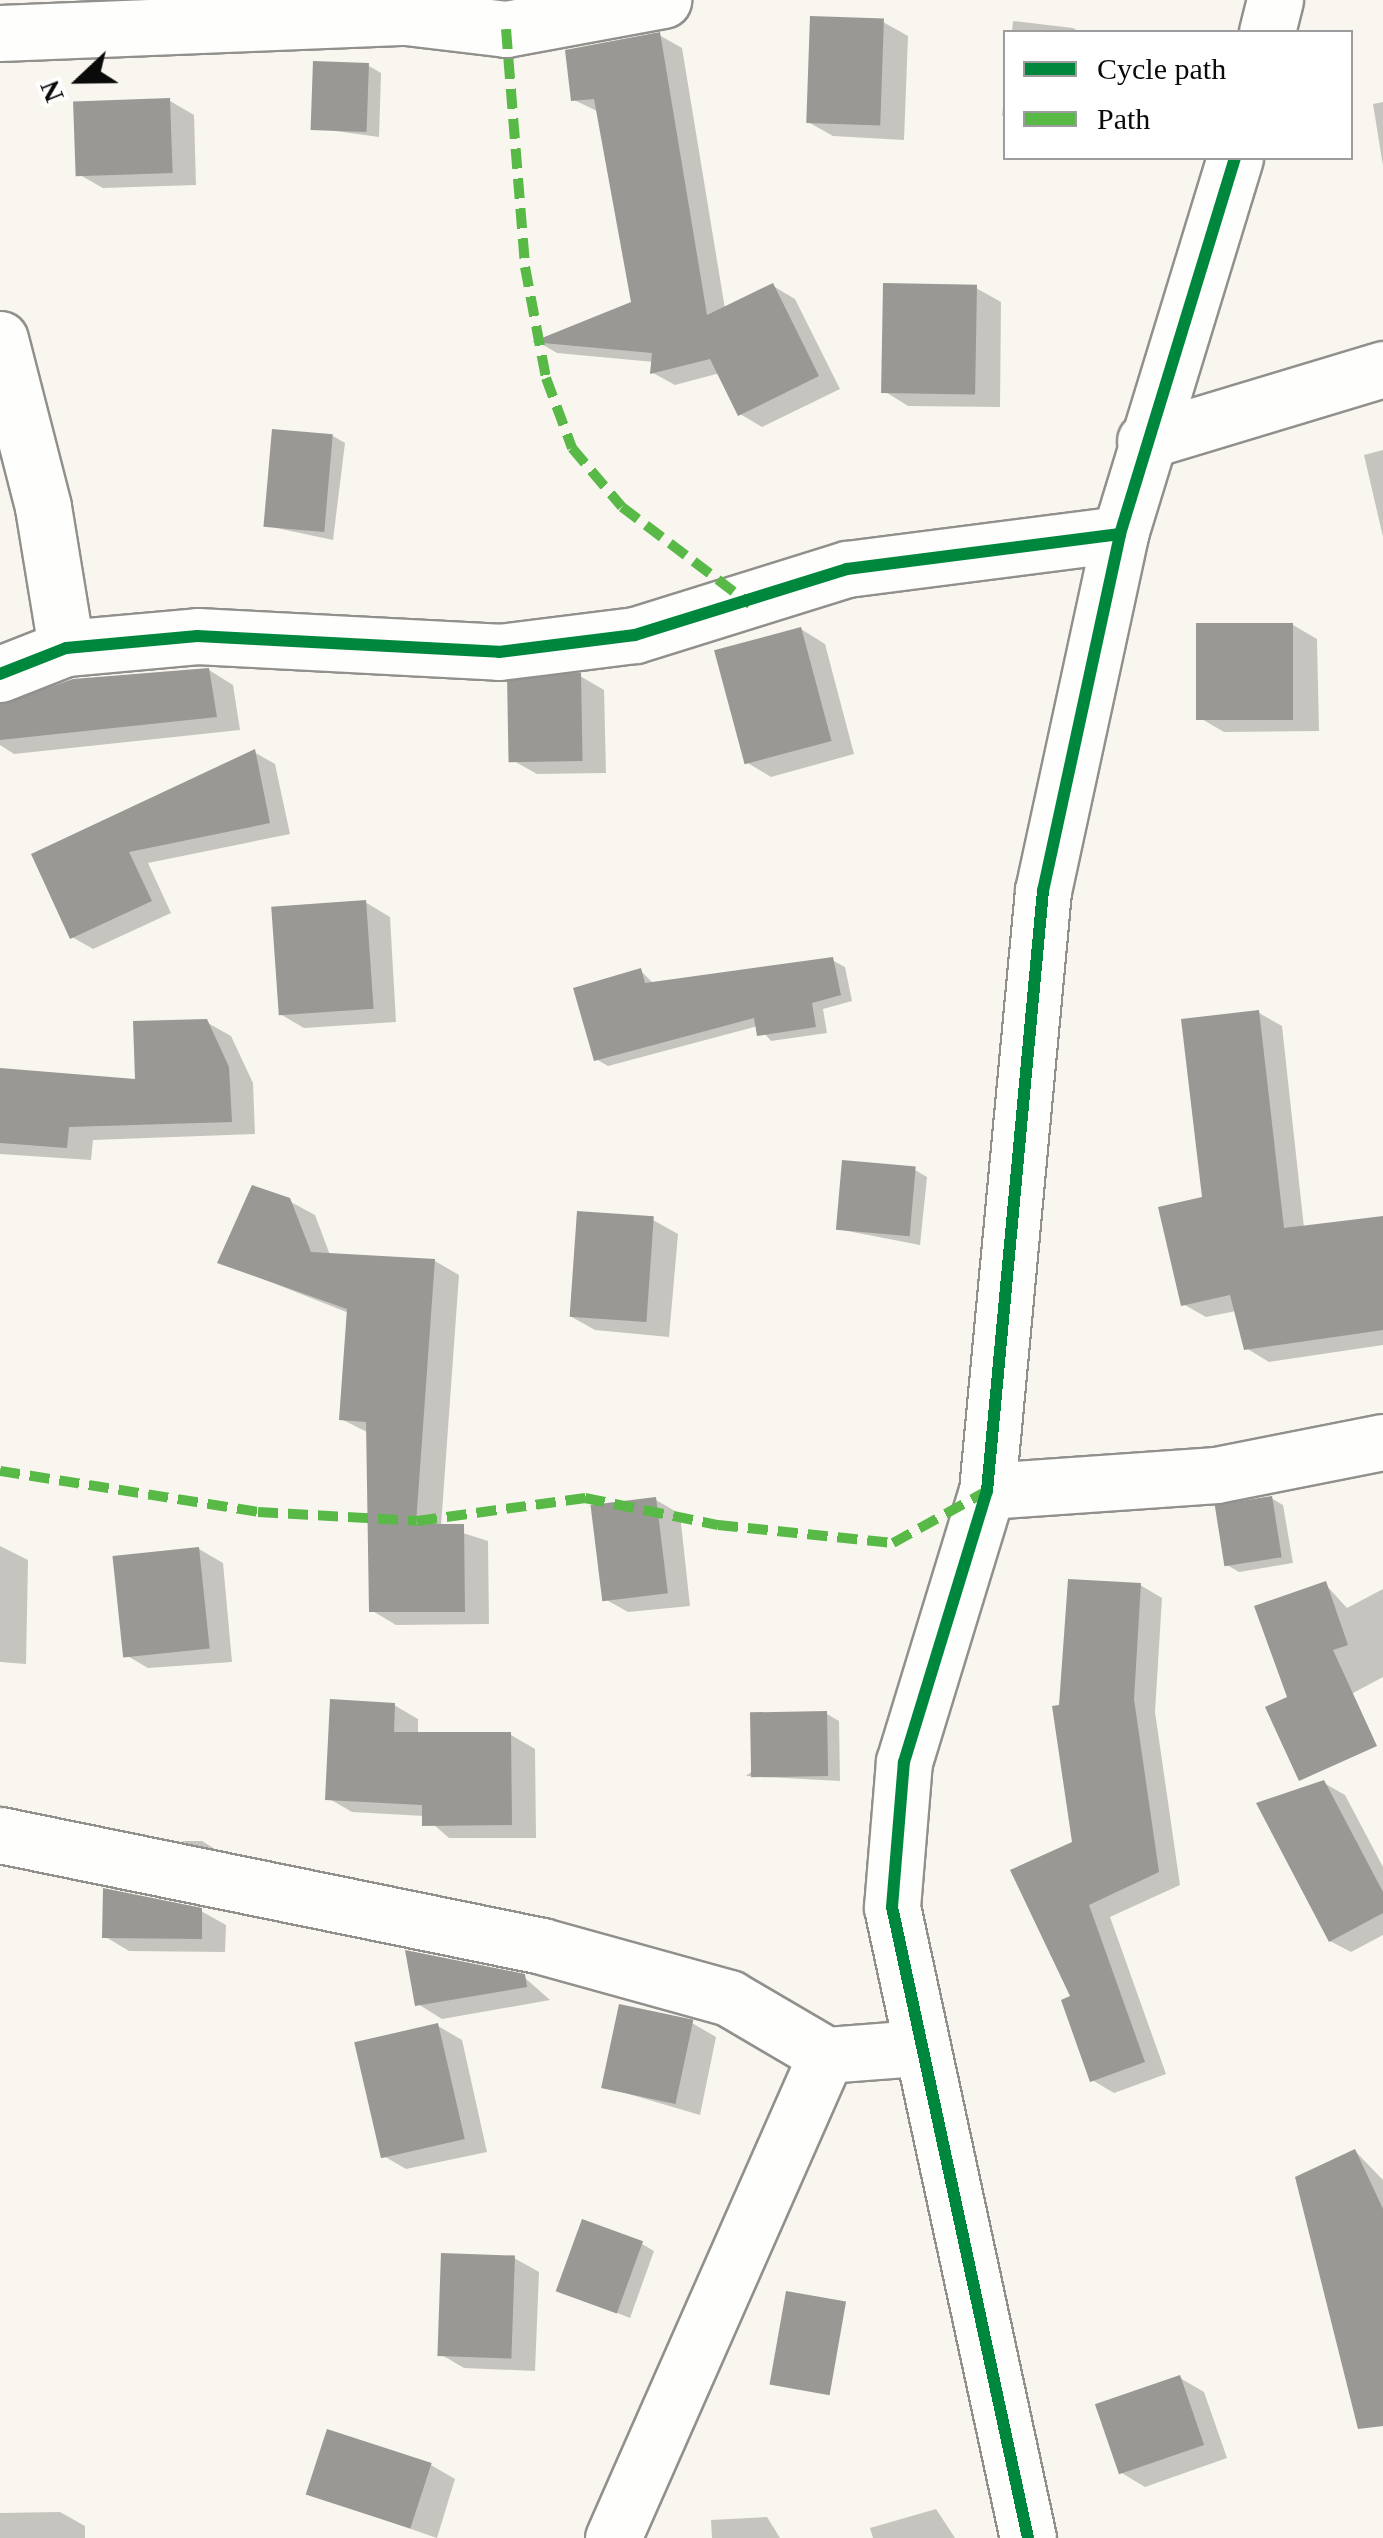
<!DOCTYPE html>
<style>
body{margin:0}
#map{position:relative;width:1383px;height:2538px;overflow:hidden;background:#f8f6ee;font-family:Georgia,serif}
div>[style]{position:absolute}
.shadow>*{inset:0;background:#0003}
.building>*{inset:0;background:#9a9894;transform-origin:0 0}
.roads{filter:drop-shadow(2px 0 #91908d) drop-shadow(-2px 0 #91908d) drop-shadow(0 2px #91908d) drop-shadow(0 -2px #91908d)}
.minor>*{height:55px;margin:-27.5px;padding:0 27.5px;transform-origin:27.5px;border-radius:27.5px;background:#fefefc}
.quiet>*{height:10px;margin-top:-5px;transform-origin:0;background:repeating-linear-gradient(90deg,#58b947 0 20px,transparent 0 30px)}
.cycleway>*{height:12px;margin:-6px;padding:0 6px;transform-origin:6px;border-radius:6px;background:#00873e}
span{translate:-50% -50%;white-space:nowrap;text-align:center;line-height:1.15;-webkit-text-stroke:10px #fff;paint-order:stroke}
.legend{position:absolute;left:1003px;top:30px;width:350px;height:130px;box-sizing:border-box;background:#fff;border:2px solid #9d9d9d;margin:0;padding:12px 18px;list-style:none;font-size:30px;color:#0a0a0a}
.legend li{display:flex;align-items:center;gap:20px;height:50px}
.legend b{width:50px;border:2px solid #9d9d9d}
.north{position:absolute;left:30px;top:30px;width:100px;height:100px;-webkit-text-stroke:8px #fff;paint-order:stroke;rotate:248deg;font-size:28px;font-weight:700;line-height:40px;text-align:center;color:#0a0a0a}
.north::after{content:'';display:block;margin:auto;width:35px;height:45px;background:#0a0a0a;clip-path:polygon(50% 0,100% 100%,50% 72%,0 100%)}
</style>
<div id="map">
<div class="shadow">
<i style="clip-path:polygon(1013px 21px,1073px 28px,1080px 32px,1012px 32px)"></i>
<i style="clip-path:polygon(883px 22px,908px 36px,904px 140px,833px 136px,808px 122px)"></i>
<i style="clip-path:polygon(659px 35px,682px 48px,725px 309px,773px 286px,795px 299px,840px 389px,762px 427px,740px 414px,720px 373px,675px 385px,653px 373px,654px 362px,557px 353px,538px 342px,634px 303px,599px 112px,574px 100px)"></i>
<i style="clip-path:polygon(369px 66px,381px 73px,379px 137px,314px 128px)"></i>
<i style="clip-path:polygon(1006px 83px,1006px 118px,1002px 115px)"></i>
<i style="clip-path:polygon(170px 101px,194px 115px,196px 185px,103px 188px,78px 174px)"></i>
<i style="clip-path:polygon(1383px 102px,1383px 166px,1373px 104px)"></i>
<i style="clip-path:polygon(976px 288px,1001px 302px,1000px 407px,908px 406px,884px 391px)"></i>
<i style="clip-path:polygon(333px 436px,345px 443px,333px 540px,267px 526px)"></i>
<i style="clip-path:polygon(1383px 450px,1383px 537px,1364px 455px)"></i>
<i style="clip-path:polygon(1293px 625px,1317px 639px,1319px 731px,1224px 732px,1200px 718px)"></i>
<i style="clip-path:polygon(801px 629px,825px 644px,854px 754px,771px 777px,746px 762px)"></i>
<i style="clip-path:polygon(209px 670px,233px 685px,240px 730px,14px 754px,0 745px,0 704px)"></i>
<i style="clip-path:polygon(580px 676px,604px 690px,606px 773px,537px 774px,512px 760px)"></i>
<i style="clip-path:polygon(254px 752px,275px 764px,290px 834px,148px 863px,171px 913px,93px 949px,72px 937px,34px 855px)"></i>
<i style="clip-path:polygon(365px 902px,390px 917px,396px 1022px,304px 1028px,280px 1014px)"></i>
<i style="clip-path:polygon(832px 960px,845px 967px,852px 1001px,823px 1009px,827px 1033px,771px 1041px,758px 1026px,608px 1066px,596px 1059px,641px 971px,655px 985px)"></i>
<i style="clip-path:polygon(1259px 1013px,1282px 1026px,1304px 1228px,1383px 1220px,1383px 1345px,1269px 1362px,1246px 1348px,1236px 1311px,1206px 1317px,1183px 1304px)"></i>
<i style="clip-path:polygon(206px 1022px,231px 1036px,253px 1083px,255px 1134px,93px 1140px,91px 1160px,0 1154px,0 1070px,138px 1082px)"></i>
<i style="clip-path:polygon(915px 1170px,927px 1177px,920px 1245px,837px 1229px)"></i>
<i style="clip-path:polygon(289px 1201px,315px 1215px,330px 1255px,435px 1261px,459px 1275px,441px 1526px,488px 1541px,489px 1624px,396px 1625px,371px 1610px,369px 1433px,341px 1419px,349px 1313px,220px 1262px)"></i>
<i style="clip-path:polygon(653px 1220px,678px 1234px,669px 1337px,595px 1330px,570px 1316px)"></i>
<i style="clip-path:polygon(1271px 1498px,1283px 1505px,1293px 1563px,1239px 1572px,1227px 1565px)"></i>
<i style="clip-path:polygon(656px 1500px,680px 1514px,690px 1606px,628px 1612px,603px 1598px)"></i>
<i style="clip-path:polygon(0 1546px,28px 1560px,26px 1664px,0 1662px)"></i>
<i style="clip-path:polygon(199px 1549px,223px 1563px,232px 1662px,148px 1668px,124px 1654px)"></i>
<i style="clip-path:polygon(1325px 1584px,1347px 1608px,1383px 1589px,1383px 1677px,1310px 1716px)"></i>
<i style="clip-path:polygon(1140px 1585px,1162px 1598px,1155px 1712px,1180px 1885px,1110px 1917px,1166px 2074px,1114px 2093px,1092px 2080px,1074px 1998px,1075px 1843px,1062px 1707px)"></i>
<i style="clip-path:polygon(394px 1705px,418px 1719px,418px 1735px,511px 1735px,535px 1749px,536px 1838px,449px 1838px,424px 1816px,352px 1812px,328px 1798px)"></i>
<i style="clip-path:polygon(827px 1714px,839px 1721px,840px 1781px,746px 1776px)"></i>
<i style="clip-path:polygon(1324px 1783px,1345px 1795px,1383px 1867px,1383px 1935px,1351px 1952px,1330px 1941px)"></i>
<i style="clip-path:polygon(182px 1841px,202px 1841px,226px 1856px,200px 1851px)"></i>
<i style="clip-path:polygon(201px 1911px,226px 1925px,225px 1952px,129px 1951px,104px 1936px)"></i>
<i style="clip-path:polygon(524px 1977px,550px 2000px,442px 2019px,418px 2004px)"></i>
<i style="clip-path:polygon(692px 2023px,716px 2037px,700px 2115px,605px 2087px)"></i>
<i style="clip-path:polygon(438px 2026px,462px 2040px,487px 2152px,406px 2169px,382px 2155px)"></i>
<i style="clip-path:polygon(1355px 2151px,1383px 2180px,1383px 2367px)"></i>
<i style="clip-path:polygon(642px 2244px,654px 2251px,630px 2318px,564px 2292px)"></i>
<i style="clip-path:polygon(514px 2258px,539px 2272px,535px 2371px,464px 2368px,440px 2354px)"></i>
<i style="clip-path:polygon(1180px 2378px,1204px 2392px,1227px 2458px,1145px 2487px,1120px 2472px)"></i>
<i style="clip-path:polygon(431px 2465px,455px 2479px,437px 2538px,309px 2494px)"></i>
<i style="clip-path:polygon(936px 2509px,955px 2538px,873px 2538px,870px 2528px)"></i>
<i style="clip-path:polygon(60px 2512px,85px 2526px,85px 2538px,0 2538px,0 2513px)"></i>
<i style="clip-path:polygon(767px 2517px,780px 2538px,712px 2538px,711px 2520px)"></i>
</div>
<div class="building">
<i style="left:810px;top:16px;width:74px;height:107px;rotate:2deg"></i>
<i style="clip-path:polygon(660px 32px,707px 315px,773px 283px,819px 376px,738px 416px,710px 359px,650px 374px,652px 353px,532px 342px,631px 302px,594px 99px,571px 101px,565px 50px)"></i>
<i style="left:313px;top:61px;width:56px;height:69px;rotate:2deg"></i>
<i style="left:170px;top:98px;width:75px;height:97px;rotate:88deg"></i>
<i style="left:883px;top:283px;width:94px;height:110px;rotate:1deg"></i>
<i style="left:272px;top:429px;width:61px;height:98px;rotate:5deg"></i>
<i style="left:1196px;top:623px;width:97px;height:97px"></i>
<i style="left:801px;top:627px;width:118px;height:90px;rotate:75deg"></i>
<i style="clip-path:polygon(209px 668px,217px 717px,0 740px,0 704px,73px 679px)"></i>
<i style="left:581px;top:673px;width:88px;height:74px;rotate:89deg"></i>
<i style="clip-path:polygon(255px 749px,270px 823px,129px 852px,152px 901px,70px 939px,31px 854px)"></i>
<i style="left:366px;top:900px;width:109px;height:95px;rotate:86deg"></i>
<i style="clip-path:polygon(833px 957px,841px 995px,812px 1003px,816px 1027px,757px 1036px,754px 1018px,594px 1061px,573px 988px,641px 968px,645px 983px)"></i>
<i style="clip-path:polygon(1259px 1010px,1284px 1228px,1383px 1216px,1383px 1330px,1244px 1350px,1230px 1295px,1181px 1306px,1158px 1207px,1202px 1197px,1181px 1019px)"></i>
<i style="clip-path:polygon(207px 1019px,229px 1067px,232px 1122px,69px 1127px,67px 1148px,0 1143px,0 1068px,135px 1079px,133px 1021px)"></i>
<i style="left:842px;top:1160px;width:74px;height:70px;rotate:5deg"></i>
<i style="clip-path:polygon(252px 1185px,290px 1198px,311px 1252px,435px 1259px,416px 1524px,464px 1524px,465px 1612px,369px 1612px,366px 1422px,339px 1420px,347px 1309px,217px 1263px)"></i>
<i style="left:577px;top:1211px;width:77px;height:106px;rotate:4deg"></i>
<i style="left:1272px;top:1496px;width:62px;height:58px;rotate:81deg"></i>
<i style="left:656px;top:1497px;width:97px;height:66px;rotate:83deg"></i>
<i style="left:199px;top:1547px;width:102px;height:87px;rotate:84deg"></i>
<i style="clip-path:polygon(1068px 1579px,1141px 1583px,1134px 1699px,1159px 1872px,1089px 1905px,1145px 2062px,1090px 2082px,1061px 2000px,1070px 1996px,1010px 1870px,1072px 1842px,1052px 1706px,1059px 1705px)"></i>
<i style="clip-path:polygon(1326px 1581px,1348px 1645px,1333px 1650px,1377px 1746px,1299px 1781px,1265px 1707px,1287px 1697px,1254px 1606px)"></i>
<i style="clip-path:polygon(330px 1699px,395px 1703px,394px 1732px,511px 1732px,512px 1825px,422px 1826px,422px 1805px,325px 1800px)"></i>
<i style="left:827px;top:1711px;width:65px;height:77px;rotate:89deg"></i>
<i style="clip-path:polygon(1324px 1780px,1383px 1892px,1383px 1913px,1329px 1942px,1256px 1803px)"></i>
<i style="clip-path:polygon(103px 1888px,202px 1908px,202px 1939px,102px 1938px)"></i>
<i style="clip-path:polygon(405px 1950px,525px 1974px,527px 1987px,415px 2006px)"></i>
<i style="left:619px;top:2004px;width:76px;height:86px;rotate:12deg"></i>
<i style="left:438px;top:2023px;width:119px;height:86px;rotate:77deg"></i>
<i style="clip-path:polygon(1355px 2149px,1383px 2209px,1383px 2426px,1358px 2429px,1295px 2177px)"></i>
<i style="left:582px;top:2219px;width:65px;height:77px;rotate:20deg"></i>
<i style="left:441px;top:2253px;width:74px;height:103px;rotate:2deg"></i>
<i style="left:786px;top:2291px;width:61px;height:95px;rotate:10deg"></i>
<i style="left:1180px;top:2375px;width:74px;height:90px;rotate:71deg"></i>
<i style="left:327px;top:2429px;width:110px;height:69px;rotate:18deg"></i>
</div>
<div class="roads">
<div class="minor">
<i style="left:1267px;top:32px;width:33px;rotate:-76deg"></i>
<i style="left:0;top:33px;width:406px;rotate:-2.3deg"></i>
<i style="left:406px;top:17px;width:101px;rotate:6.8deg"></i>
<i style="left:506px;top:29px;width:160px;rotate:-10.5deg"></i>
<i style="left:0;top:339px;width:173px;rotate:75.6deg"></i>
<i style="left:43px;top:507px;width:143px;rotate:80.7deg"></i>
<i style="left:1145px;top:441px;width:249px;rotate:-16.8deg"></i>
<i style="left:0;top:674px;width:71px;rotate:-21.5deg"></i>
<i style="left:66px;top:648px;width:132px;rotate:-5.2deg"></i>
<i style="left:197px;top:636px;width:302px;rotate:3deg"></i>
<i style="left:499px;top:652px;width:137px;rotate:-7.1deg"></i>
<i style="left:635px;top:635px;width:222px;rotate:-17.3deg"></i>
<i style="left:847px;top:569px;width:275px;rotate:-7.3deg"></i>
<i style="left:987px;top:1491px;width:230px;rotate:-4deg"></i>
<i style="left:1216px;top:1475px;width:170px;rotate:-11.2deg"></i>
<i style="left:0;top:1835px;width:553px;rotate:11.57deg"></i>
<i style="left:542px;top:1946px;width:194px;rotate:15.5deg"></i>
<i style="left:729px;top:1998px;width:113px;rotate:30.4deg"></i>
<i style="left:613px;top:2538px;width:528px;rotate:-66.2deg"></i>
<i style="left:826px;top:2055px;width:90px;rotate:-4.4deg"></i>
<i style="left:1028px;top:2538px;width:645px;rotate:-102.16deg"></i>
<i style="left:892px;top:1907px;width:145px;rotate:-85.3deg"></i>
<i style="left:904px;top:1762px;width:283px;rotate:-73deg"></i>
<i style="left:987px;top:1491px;width:603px;rotate:-84.67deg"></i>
<i style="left:1043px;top:891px;width:365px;rotate:-77.8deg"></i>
<i style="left:1120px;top:534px;width:393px;rotate:-73deg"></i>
</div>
</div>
<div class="quiet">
<i style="left:506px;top:29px;width:239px;rotate:85.4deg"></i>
<i style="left:525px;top:267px;width:113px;rotate:79.3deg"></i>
<i style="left:546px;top:378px;width:75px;rotate:69.6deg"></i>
<i style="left:572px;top:448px;width:77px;rotate:49.7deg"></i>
<i style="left:622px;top:507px;width:161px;rotate:37.2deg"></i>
<i style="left:0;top:1471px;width:261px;rotate:9deg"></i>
<i style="left:258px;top:1512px;width:159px;rotate:3.2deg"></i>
<i style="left:417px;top:1521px;width:170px;rotate:-7.8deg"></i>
<i style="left:585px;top:1498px;width:136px;rotate:11.5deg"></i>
<i style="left:718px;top:1525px;width:176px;rotate:5.9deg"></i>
<i style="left:893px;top:1543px;width:107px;rotate:-29deg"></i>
</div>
<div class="cycleway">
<i style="left:0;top:674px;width:71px;rotate:-21.5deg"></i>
<i style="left:66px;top:648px;width:132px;rotate:-5.2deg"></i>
<i style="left:197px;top:636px;width:302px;rotate:3deg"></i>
<i style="left:499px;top:652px;width:137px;rotate:-7.1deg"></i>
<i style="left:635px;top:635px;width:222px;rotate:-17.3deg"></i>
<i style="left:847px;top:569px;width:275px;rotate:-7.3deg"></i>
<i style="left:1028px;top:2538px;width:645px;rotate:-102.16deg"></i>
<i style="left:892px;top:1907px;width:145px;rotate:-85.3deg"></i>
<i style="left:904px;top:1762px;width:283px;rotate:-73deg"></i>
<i style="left:987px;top:1491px;width:603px;rotate:-84.67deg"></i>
<i style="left:1043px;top:891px;width:365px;rotate:-77.8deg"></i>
<i style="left:1120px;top:534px;width:393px;rotate:-73deg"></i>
</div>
<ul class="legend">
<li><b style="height:12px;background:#00873e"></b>Cycle path</li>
<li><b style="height:12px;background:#58b947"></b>Path</li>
</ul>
<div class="north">N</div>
</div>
